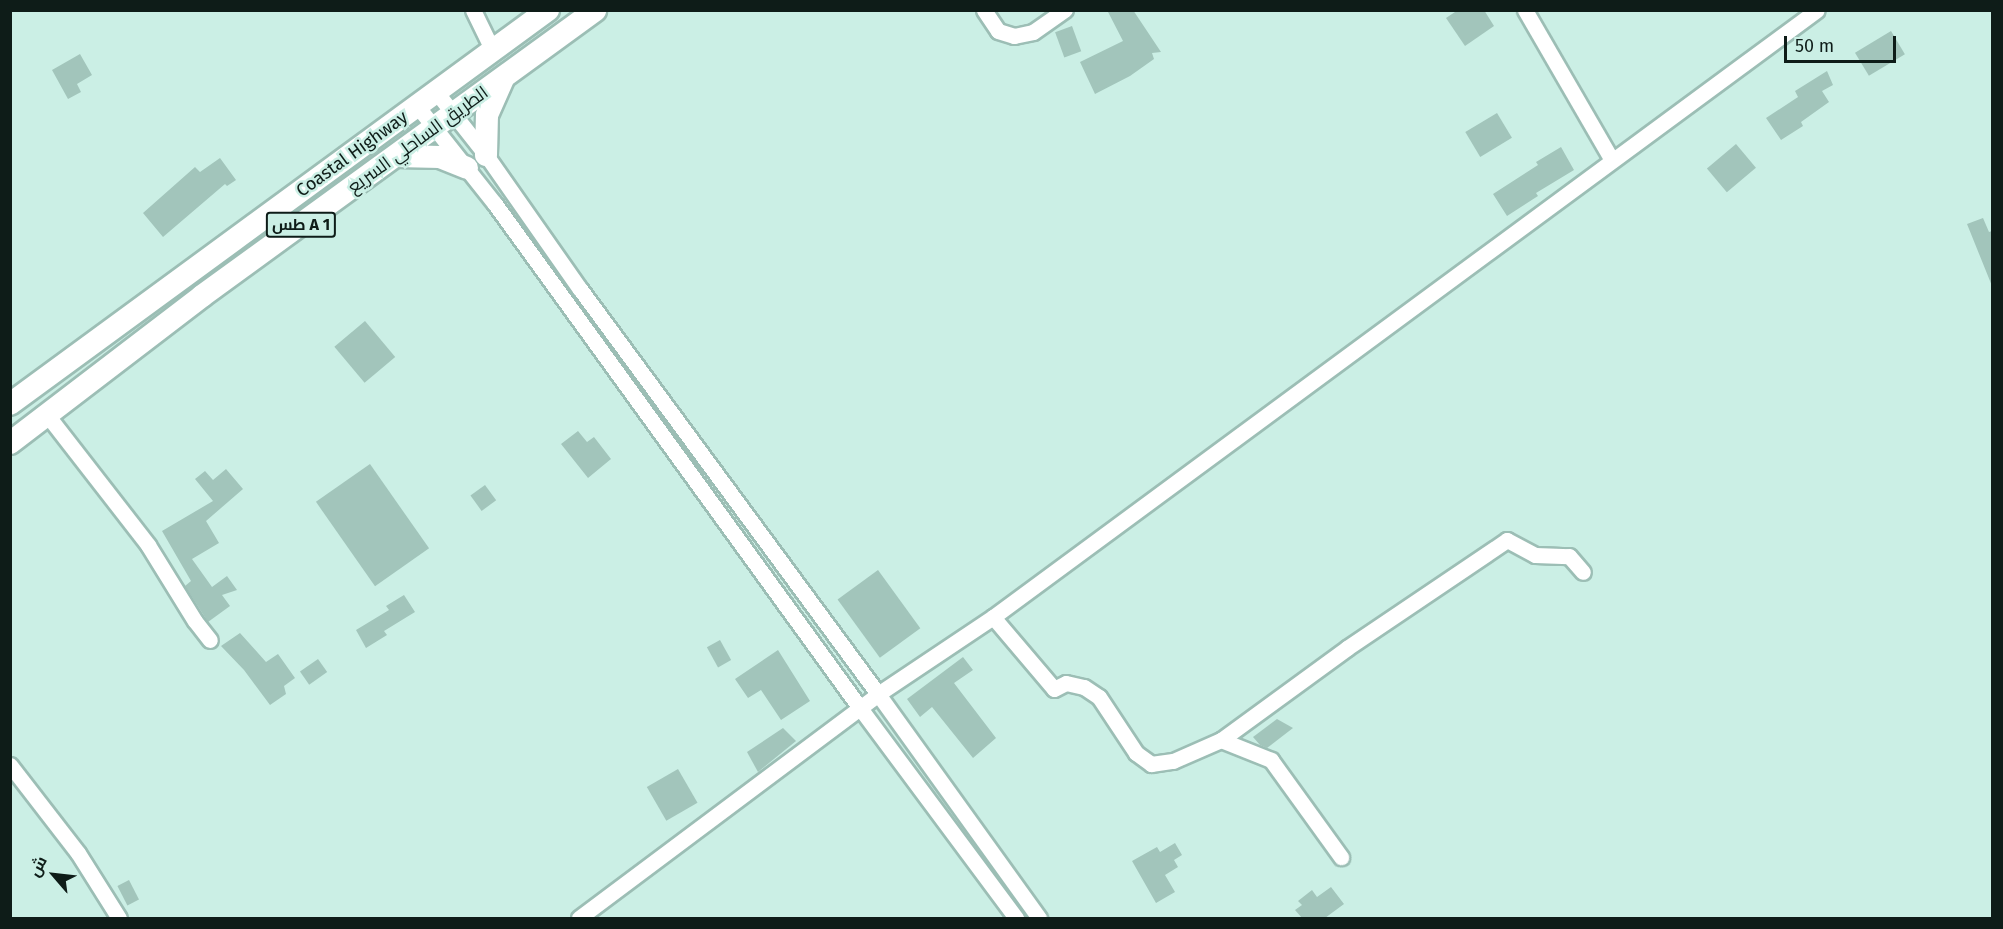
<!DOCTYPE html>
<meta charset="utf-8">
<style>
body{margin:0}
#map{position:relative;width:2003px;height:929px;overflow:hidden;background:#cbefe5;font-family:"Fira Sans",Cairo,sans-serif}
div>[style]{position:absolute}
.building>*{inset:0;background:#a2c5bb;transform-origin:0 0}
.roads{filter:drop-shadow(2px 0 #9cbeb5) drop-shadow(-2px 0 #9cbeb5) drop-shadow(0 2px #9cbeb5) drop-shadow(0 -2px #9cbeb5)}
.minor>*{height:15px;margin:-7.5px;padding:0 7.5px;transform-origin:7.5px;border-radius:7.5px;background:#fff}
.highway>*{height:22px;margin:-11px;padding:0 11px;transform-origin:11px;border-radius:11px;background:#fff}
span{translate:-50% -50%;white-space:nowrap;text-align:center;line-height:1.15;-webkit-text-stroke:5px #cbefe5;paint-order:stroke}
.shield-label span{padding:2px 4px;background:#cbefe5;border:2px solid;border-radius:4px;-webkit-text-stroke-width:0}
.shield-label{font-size:16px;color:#0e1c18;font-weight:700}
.street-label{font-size:18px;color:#0e1c18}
.frame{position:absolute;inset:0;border:12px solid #0e1c18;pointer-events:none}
.north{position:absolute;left:24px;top:845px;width:60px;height:60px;-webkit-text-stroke:4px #cbefe5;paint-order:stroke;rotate:298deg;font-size:16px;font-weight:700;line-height:24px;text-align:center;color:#0e1c18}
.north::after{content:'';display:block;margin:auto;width:21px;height:27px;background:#0e1c18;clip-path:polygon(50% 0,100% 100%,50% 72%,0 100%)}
.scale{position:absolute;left:1784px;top:36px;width:112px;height:27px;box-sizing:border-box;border:3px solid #0e1c18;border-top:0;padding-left:8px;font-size:18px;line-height:21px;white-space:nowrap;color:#0e1c18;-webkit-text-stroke:4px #cbefe5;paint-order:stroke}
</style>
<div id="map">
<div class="building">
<i style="clip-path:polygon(1107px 10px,1133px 10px,1161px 52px,1152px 53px,1154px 59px,1130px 76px,1095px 94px,1080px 62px,1123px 41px)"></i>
<i style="clip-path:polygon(1458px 10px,1484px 10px,1494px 26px,1465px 46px,1446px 18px)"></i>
<i style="left:1072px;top:26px;width:27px;height:18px;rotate:70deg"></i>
<i style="left:1891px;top:31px;width:27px;height:42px;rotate:59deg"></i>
<i style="clip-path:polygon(80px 54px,92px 75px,77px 84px,81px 92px,68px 99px,52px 70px)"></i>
<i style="clip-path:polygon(1827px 71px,1833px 85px,1822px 91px,1829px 102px,1801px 122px,1803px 126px,1781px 140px,1766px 118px,1798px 97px,1795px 91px)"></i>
<i style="left:1497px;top:113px;width:29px;height:37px;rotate:59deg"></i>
<i style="left:1736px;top:144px;width:31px;height:38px;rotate:50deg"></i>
<i style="clip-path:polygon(1561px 147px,1574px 170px,1536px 193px,1538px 196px,1507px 216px,1493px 194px,1538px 165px,1536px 162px)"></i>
<i style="clip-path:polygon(220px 158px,236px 180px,227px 186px,225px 184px,163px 237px,143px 213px,195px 167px,200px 172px)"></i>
<i style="clip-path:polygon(1983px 218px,1989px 232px,1992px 231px,1992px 286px,1967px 224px)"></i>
<i style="left:365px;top:321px;width:47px;height:40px;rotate:50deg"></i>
<i style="clip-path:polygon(578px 431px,587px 442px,594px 437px,611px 459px,588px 478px,561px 444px)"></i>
<i style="left:370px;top:464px;width:103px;height:66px;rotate:55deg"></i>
<i style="clip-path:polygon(226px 469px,243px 489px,206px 521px,219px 543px,192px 559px,212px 587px,227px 576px,237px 590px,222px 595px,230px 606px,208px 622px,185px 586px,191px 581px,162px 531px,213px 501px,195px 479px,205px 471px,213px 480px)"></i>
<i style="left:485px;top:485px;width:19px;height:18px;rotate:54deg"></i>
<i style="left:878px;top:570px;width:72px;height:50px;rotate:54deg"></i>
<i style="clip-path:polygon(404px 595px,415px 612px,384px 631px,387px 635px,366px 648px,356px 630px,389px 610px,386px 606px)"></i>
<i style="clip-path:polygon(240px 633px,266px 662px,278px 654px,295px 678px,284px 686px,286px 694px,270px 705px,244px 670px,221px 646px)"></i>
<i style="left:720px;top:640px;width:23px;height:15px;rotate:61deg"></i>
<i style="clip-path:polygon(778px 650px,810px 701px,781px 720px,761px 690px,748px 698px,735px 679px)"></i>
<i style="clip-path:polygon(963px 657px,973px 670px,954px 683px,996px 738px,973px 758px,932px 707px,920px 717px,907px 699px)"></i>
<i style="left:318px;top:659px;width:16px;height:22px;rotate:55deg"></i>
<i style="clip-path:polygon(1277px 719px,1293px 728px,1267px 748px,1260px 745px,1253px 737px)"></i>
<i style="clip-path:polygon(783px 728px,796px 741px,758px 772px,747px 752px)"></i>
<i style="left:678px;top:769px;width:39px;height:36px;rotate:60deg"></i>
<i style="clip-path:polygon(1175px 843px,1182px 855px,1174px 860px,1178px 867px,1165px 875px,1175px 892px,1156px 903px,1132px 861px,1157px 847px,1160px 852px)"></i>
<i style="left:129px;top:880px;width:22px;height:13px;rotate:63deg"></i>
<i style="clip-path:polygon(1331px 887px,1344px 904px,1325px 918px,1302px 918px,1295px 910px,1302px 905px,1298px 901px,1312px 890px,1317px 897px)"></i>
</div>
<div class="roads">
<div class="minor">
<i style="left:473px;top:10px;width:46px;rotate:64deg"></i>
<i style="left:984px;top:10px;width:25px;rotate:56deg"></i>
<i style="left:998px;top:31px;width:17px;rotate:17deg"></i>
<i style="left:1014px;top:36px;width:19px;rotate:-12deg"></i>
<i style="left:1033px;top:32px;width:39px;rotate:-35deg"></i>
<i style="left:1525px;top:10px;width:173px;rotate:59.9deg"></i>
<i style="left:437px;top:93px;width:79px;rotate:51.7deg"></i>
<i style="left:486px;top:155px;width:164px;rotate:55deg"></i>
<i style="left:580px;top:289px;width:503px;rotate:53.65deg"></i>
<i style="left:878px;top:694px;width:276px;rotate:54.3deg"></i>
<i style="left:418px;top:107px;width:124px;rotate:51.6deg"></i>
<i style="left:495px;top:204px;width:622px;rotate:54.09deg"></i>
<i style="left:860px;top:708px;width:262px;rotate:53.4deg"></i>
<i style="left:48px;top:416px;width:163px;rotate:52.2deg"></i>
<i style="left:148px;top:545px;width:89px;rotate:58.3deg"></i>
<i style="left:195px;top:621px;width:24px;rotate:52deg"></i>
<i style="left:993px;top:617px;width:94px;rotate:49.7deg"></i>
<i style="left:1054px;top:689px;width:13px;rotate:-27deg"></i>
<i style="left:1066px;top:683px;width:18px;rotate:13deg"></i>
<i style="left:1084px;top:687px;width:18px;rotate:34deg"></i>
<i style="left:1099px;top:697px;width:67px;rotate:56.5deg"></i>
<i style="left:1136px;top:753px;width:19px;rotate:36deg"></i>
<i style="left:1151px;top:764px;width:22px;rotate:-8deg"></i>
<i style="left:1173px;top:761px;width:52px;rotate:-23.6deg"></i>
<i style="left:1221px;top:740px;width:156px;rotate:-36.1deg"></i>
<i style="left:1347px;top:648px;width:193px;rotate:-34deg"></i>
<i style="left:1507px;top:540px;width:32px;rotate:28deg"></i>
<i style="left:1535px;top:555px;width:34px;rotate:2deg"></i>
<i style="left:1569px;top:556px;width:21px;rotate:49deg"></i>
<i style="left:1221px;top:740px;width:54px;rotate:21.8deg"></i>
<i style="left:1271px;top:760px;width:120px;rotate:54.2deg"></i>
<i style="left:10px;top:765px;width:111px;rotate:52.3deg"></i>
<i style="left:78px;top:853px;width:77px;rotate:57.8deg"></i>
<i style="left:579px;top:918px;width:374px;rotate:-36.8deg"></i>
<i style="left:878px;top:694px;width:138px;rotate:-33.8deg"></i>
<i style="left:993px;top:617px;width:1023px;rotate:-36.38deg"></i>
</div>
<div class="highway">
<i style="left:486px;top:155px;width:40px;rotate:-88.6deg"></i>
<i style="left:487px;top:115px;width:39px;rotate:-66deg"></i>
<i style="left:397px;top:156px;width:43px;rotate:1.3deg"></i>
<i style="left:440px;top:157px;width:29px;rotate:22deg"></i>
<i style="left:10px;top:404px;width:667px;rotate:-36.22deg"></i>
<i style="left:10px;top:443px;width:242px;rotate:-37.4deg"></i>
<i style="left:202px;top:296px;width:486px;rotate:-36deg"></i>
</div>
</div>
<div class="shield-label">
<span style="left:301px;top:225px">طس A 1</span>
</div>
<div class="street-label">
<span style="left:418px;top:140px;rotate:-36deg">الطريق الساحلي السريع</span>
<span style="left:352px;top:154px;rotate:-36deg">Coastal Highway</span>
</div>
<div class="frame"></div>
<div class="north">ش</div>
<div class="scale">50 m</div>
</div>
